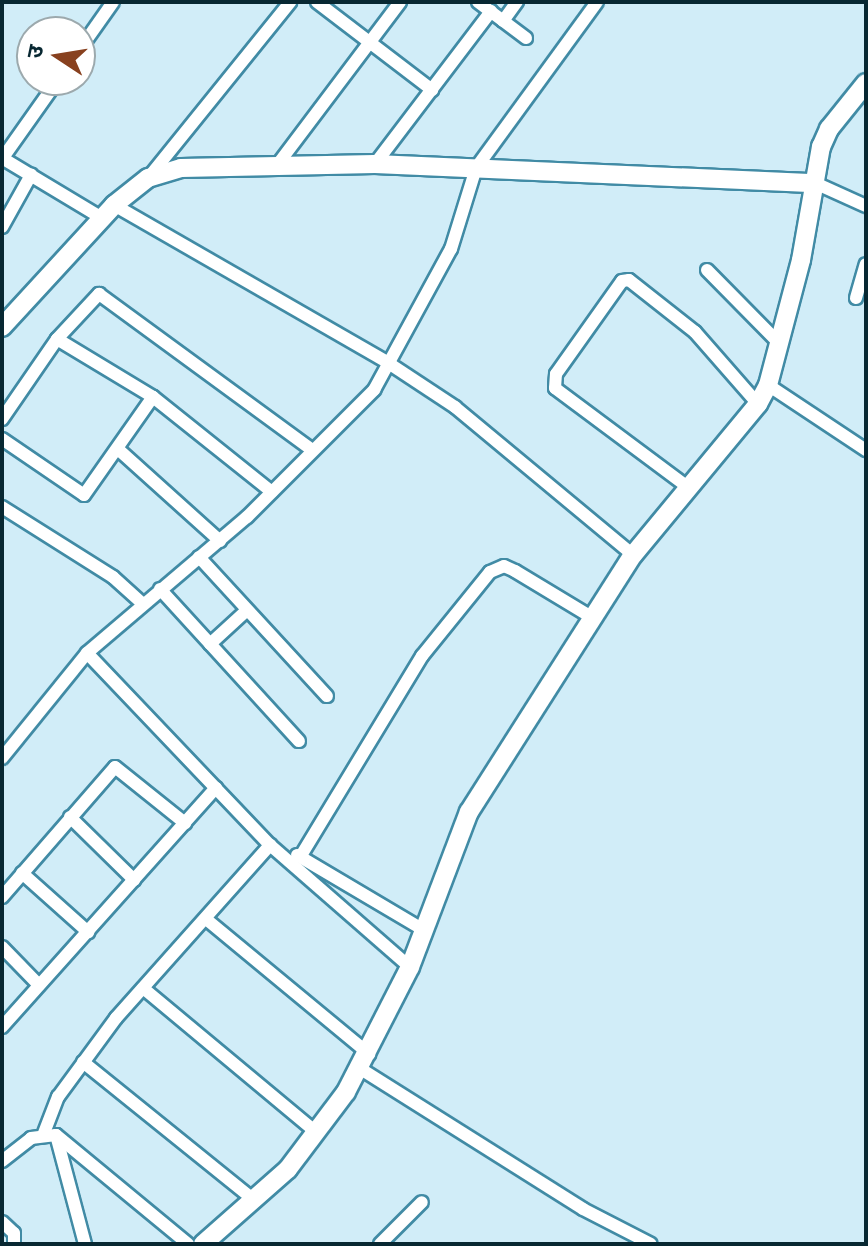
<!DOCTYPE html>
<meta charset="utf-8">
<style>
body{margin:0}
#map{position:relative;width:868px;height:1246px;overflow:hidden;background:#d1edf8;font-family:"Golos Text","Noto Sans Devanagari",sans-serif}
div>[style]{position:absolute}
.roads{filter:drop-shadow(2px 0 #418ba5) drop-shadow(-2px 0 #418ba5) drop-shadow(0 2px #418ba5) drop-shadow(0 -2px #418ba5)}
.street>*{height:12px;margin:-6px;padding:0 6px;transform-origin:6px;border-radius:6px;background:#fff}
.secondary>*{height:18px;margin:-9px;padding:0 9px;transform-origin:9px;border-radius:9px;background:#fff}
span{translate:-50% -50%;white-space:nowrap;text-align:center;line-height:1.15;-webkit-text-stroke:6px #fff;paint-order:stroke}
.frame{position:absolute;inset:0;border:4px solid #082832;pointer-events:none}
.north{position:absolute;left:16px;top:16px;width:80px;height:80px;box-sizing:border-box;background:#fff;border:2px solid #9ca9ad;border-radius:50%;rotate:282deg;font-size:22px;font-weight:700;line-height:32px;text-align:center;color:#082832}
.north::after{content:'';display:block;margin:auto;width:28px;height:36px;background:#88411f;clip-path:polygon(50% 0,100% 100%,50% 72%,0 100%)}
</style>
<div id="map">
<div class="roads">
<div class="street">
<i style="left:317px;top:2px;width:145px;rotate:37.4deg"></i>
<i style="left:478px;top:2px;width:60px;rotate:36.9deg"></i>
<i style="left:503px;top:21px;width:24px;rotate:-54deg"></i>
<i style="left:80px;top:49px;width:57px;rotate:-54.9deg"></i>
<i style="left:2px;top:158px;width:117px;rotate:31deg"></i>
<i style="left:2px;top:159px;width:97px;rotate:-54.7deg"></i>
<i style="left:278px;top:164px;width:203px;rotate:-53deg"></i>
<i style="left:375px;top:164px;width:192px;rotate:-52.8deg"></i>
<i style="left:149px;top:177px;width:225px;rotate:-51.1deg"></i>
<i style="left:815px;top:183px;width:56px;rotate:24.3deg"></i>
<i style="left:114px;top:205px;width:319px;rotate:29.9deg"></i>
<i style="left:390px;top:364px;width:78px;rotate:33.5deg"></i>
<i style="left:455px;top:407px;width:231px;rotate:39.7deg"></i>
<i style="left:2px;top:227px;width:60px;rotate:-60.9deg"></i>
<i style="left:707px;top:270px;width:100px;rotate:45.4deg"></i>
<i style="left:856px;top:298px;width:35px;rotate:-74deg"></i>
<i style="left:57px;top:339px;width:112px;rotate:31.1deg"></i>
<i style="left:153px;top:397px;width:152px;rotate:38.6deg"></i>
<i style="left:768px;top:385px;width:118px;rotate:33.6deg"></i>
<i style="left:2px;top:419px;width:97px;rotate:-55.5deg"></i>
<i style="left:57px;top:339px;width:62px;rotate:-47deg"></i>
<i style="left:99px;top:294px;width:264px;rotate:36.2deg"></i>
<i style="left:2px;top:439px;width:99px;rotate:34.3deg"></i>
<i style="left:84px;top:495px;width:120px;rotate:-54.9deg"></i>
<i style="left:119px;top:450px;width:136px;rotate:42deg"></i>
<i style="left:689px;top:488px;width:167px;rotate:-143.3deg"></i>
<i style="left:555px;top:388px;width:14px;rotate:-86deg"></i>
<i style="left:556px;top:374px;width:114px;rotate:-54.6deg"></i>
<i style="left:622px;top:281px;width:7px;rotate:-8deg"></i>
<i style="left:629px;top:280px;width:84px;rotate:38.2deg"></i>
<i style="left:695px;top:332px;width:96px;rotate:48.8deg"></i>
<i style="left:2px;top:507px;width:131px;rotate:32.2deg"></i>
<i style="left:113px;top:577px;width:39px;rotate:42deg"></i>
<i style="left:199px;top:557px;width:189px;rotate:47.4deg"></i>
<i style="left:160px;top:589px;width:206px;rotate:47.6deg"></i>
<i style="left:210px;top:644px;width:49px;rotate:-42.5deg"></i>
<i style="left:87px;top:653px;width:265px;rotate:46.4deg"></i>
<i style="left:2px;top:758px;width:135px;rotate:-51deg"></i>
<i style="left:87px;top:653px;width:210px;rotate:-40.4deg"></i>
<i style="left:247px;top:517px;width:180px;rotate:-45deg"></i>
<i style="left:374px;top:390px;width:161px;rotate:-61.4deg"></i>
<i style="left:451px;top:249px;width:85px;rotate:-72.8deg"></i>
<i style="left:476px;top:168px;width:205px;rotate:-53.9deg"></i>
<i style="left:70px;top:817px;width:90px;rotate:44.5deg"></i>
<i style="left:302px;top:854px;width:232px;rotate:-58.8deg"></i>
<i style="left:422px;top:656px;width:108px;rotate:-51deg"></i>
<i style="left:490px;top:572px;width:15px;rotate:-23deg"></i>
<i style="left:504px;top:566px;width:12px;rotate:24deg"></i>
<i style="left:515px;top:571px;width:91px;rotate:31.1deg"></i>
<i style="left:297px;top:855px;width:147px;rotate:30.6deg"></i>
<i style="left:22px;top:873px;width:89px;rotate:41.8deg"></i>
<i style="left:2px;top:897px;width:172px;rotate:-49deg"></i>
<i style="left:115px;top:767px;width:90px;rotate:38.7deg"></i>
<i style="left:206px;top:919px;width:212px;rotate:39.6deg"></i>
<i style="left:2px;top:947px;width:53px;rotate:45.8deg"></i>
<i style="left:143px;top:988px;width:226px;rotate:39.8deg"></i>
<i style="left:2px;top:1027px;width:321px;rotate:-48.2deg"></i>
<i style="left:83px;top:1062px;width:220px;rotate:38.9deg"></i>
<i style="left:361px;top:1069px;width:262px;rotate:32.2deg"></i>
<i style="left:583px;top:1209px;width:76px;rotate:27.2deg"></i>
<i style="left:44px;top:1133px;width:39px;rotate:-69deg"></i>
<i style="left:58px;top:1097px;width:98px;rotate:-53.7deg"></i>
<i style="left:116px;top:1018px;width:232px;rotate:-48.3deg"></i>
<i style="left:270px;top:845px;width:186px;rotate:41.1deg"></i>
<i style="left:56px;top:1135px;width:113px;rotate:75.1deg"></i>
<i style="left:2px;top:1161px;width:37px;rotate:-38deg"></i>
<i style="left:31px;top:1138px;width:25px;rotate:-7deg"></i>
<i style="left:56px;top:1135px;width:171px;rotate:39.5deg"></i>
<i style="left:2px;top:1222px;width:16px;rotate:43deg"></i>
<i style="left:14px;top:1233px;width:11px;rotate:90deg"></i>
<i style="left:380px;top:1244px;width:59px;rotate:-45deg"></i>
</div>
<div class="secondary">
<i style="left:2px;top:327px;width:166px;rotate:-47.4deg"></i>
<i style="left:114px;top:205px;width:43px;rotate:-38.5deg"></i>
<i style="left:148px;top:178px;width:34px;rotate:-17deg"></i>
<i style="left:181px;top:168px;width:194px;rotate:-1.2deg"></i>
<i style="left:375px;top:164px;width:440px;rotate:2.5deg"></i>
<i style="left:203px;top:1244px;width:113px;rotate:-41.4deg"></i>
<i style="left:288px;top:1169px;width:96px;rotate:-53deg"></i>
<i style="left:346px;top:1092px;width:140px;rotate:-62.9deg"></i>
<i style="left:410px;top:967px;width:166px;rotate:-69.2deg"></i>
<i style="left:469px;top:812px;width:305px;rotate:-57.5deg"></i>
<i style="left:633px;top:555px;width:196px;rotate:-50.4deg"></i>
<i style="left:758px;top:404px;width:21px;rotate:-62deg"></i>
<i style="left:768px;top:385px;width:129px;rotate:-75.2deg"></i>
<i style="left:801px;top:260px;width:115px;rotate:-80deg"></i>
<i style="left:821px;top:147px;width:20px;rotate:-66deg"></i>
<i style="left:829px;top:129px;width:59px;rotate:-51.2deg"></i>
</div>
</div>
<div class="frame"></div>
<div class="north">उ</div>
</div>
